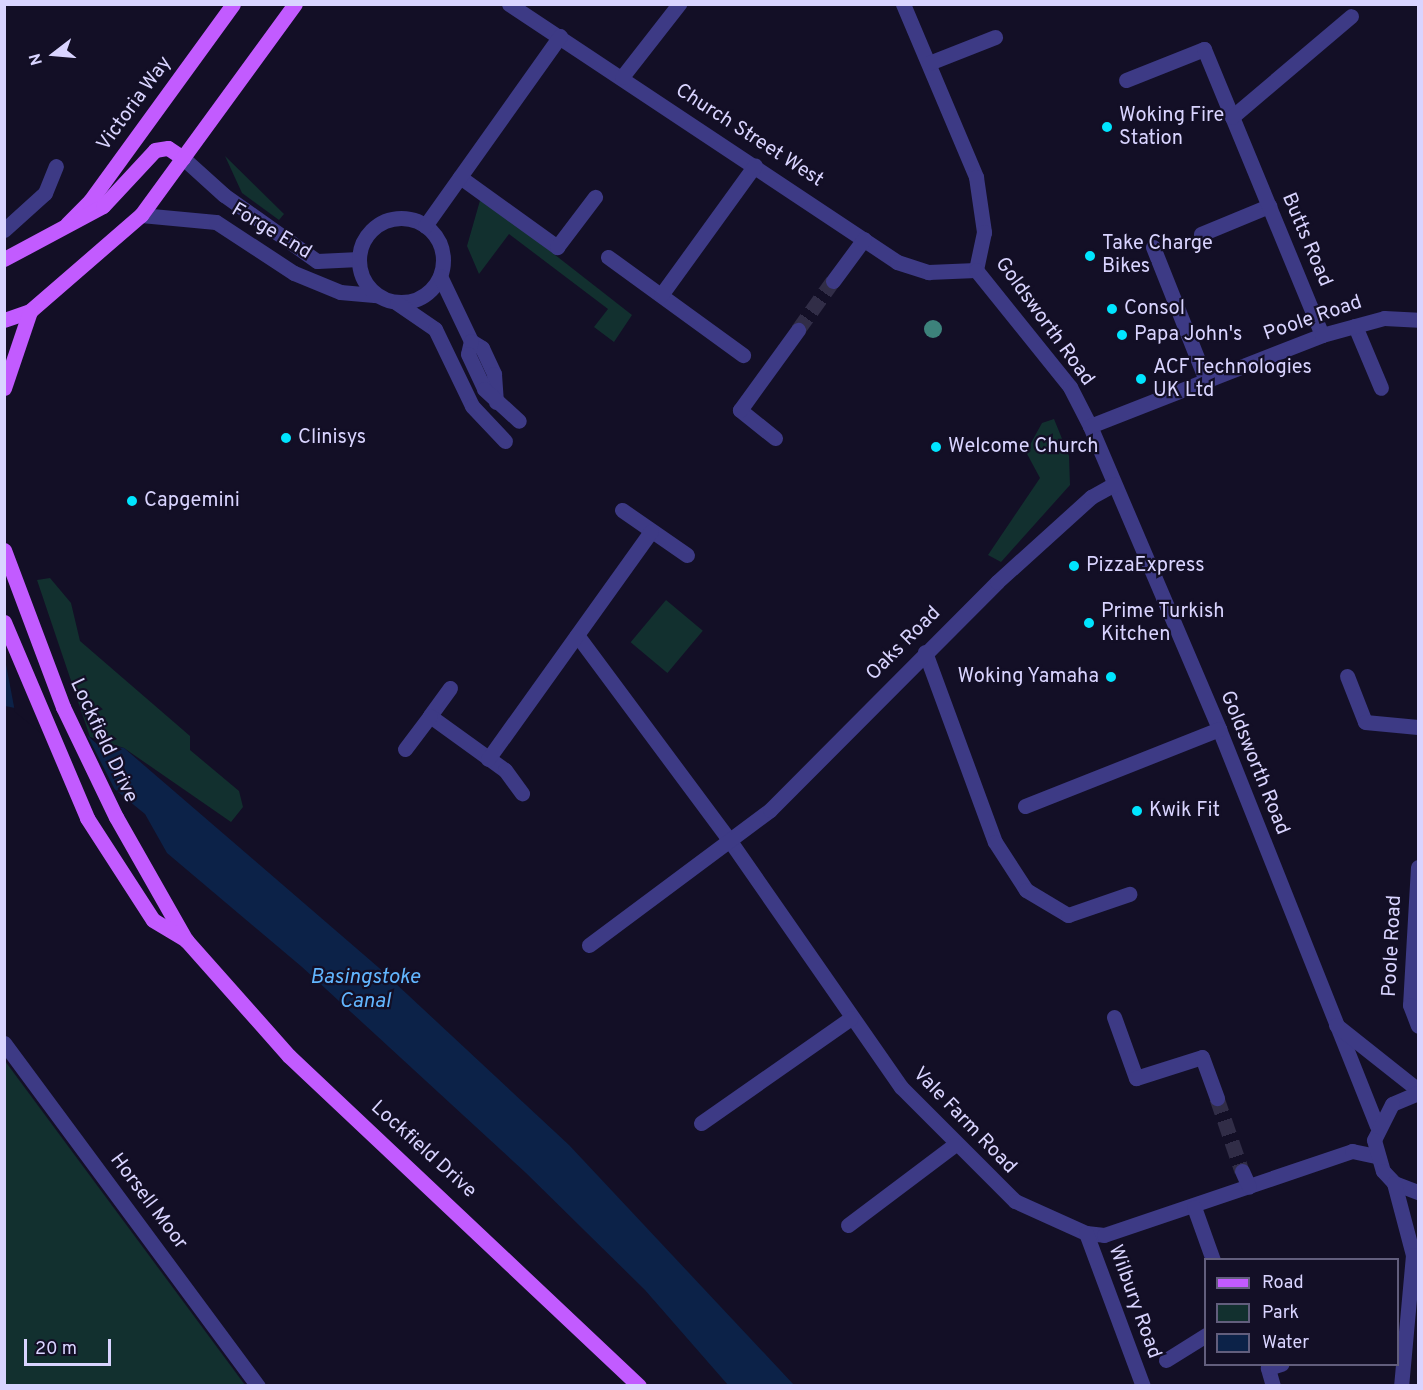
<!DOCTYPE html>
<style>
body{margin:0}
#map{position:relative;width:1423px;height:1390px;overflow:hidden;background:#130f26;font-family:Overpass,sans-serif}
div>[style]{position:absolute}
.green>*{inset:0;background:#12302f;transform-origin:0 0}
.water>*{inset:0;background:#0c2248}
.pier>*{inset:0;background:#130f26}
.minor-tunnel>*{height:15px;margin-top:-7.5px;transform-origin:0;background:repeating-linear-gradient(90deg,#312d47 0 15px,transparent 0 23px)}
.minor>*{height:15px;margin:-7.5px;padding:0 7.5px;transform-origin:7.5px;border-radius:7.5px;background:#3d3a85}
.minor>.ring{margin:-7.5px;padding:0;box-sizing:content-box;background:none;border:15px solid #3d3a85;border-radius:50%}
.major>*{height:15px;margin:-7.5px;padding:0 7.5px;transform-origin:7.5px;border-radius:7.5px;background:#c25bff}
.trees>*{width:18px;height:18px;margin:-9px;border-radius:50%;background:#3d827b}
.dots>*{width:16px;height:16px;translate:-50% -50%;box-sizing:border-box;border:3px solid #130f26;border-radius:50%}
span{translate:-50% -50%;white-space:nowrap;text-align:center;line-height:1.15;-webkit-text-stroke:4.5px #130f26;paint-order:stroke}
.street-label{font-size:20px;color:#d9d4ff}
.poi-label{font-size:20px;color:#d9d4ff}
.left{translate:0 -50%;text-align:left}
.right{translate:-100% -50%;text-align:right}
.water-label{font-size:21px;color:#62b6ff;font-style:italic}
.frame{position:absolute;inset:0;border:6px solid #d9d4ff;pointer-events:none}
.legend{position:absolute;left:1204px;top:1258px;width:195px;height:108px;box-sizing:border-box;background:#130f26;border:2px solid #625e7d;margin:0;padding:8px 10px;list-style:none;font-size:18px;color:#d9d4ff}
.legend li{display:flex;align-items:center;gap:12px;height:30px}
.legend b{width:30px;border:2px solid #625e7d}
.north{position:absolute;left:24px;top:24px;width:60px;height:60px;-webkit-text-stroke:4px #130f26;paint-order:stroke;rotate:254deg;font-size:16px;font-weight:700;line-height:24px;text-align:center;color:#d9d4ff}
.north::after{content:'';display:block;margin:auto;width:21px;height:27px;background:#d9d4ff;clip-path:polygon(50% 0,100% 100%,50% 72%,0 100%)}
.scale{position:absolute;left:24px;top:1339px;width:87px;height:27px;box-sizing:border-box;border:3px solid #d9d4ff;border-top:0;padding-left:8px;font-size:18px;line-height:21px;white-space:nowrap;color:#d9d4ff;-webkit-text-stroke:4px #130f26;paint-order:stroke}
</style>
<div id="map">
<div class="green">
<i style="clip-path:polygon(225px 156px,284px 214px,279px 220px,242px 193px)"></i>
<i style="clip-path:polygon(481px 197px,632px 315px,614px 342px,594px 327px,608px 309px,509px 234px,479px 274px,467px 246px)"></i>
<i style="clip-path:polygon(1054px 419px,1069px 456px,1070px 485px,1001px 562px,988px 555px,1040px 478px,1026px 452px,1042px 423px)"></i>
<i style="clip-path:polygon(50px 578px,71px 603px,80px 641px,190px 736px,190px 750px,239px 791px,243px 807px,231px 822px,124px 748px,90px 737px,37px 580px)"></i>
<i style="left:666px;top:600px;width:48px;height:55px;rotate:40deg"></i>
<i style="clip-path:polygon(5px 1061px,245px 1385px,5px 1385px)"></i>
</div>
<div class="water">
<i style="clip-path:polygon(4px 662px,97px 744px,124px 748px,378px 967px,569px 1145px,794px 1385px,728px 1385px,645px 1290px,526px 1173px,302px 967px,167px 853px,145px 814px,15px 708px,5px 706px)"></i>
</div>
<div class="pier">
<i style="clip-path:polygon(5px 659px,83px 727px,117px 794px,15px 712px)"></i>
</div>
<div class="minor-tunnel">
<i style="left:798px;top:330px;width:60px;rotate:-54.5deg"></i>
<i style="left:1217px;top:1098px;width:77px;rotate:71.1deg"></i>
</div>
<div class="minor">
<i style="left:509px;top:4px;width:466px;rotate:33.6deg"></i>
<i style="left:897px;top:262px;width:33px;rotate:18deg"></i>
<i style="left:928px;top:272px;width:48px;rotate:-2.4deg"></i>
<i style="left:903px;top:4px;width:188px;rotate:67.1deg"></i>
<i style="left:976px;top:177px;width:56px;rotate:81.7deg"></i>
<i style="left:984px;top:232px;width:39px;rotate:102deg"></i>
<i style="left:929px;top:63px;width:71px;rotate:-21.5deg"></i>
<i style="left:622px;top:77px;width:93px;rotate:-52deg"></i>
<i style="left:1126px;top:80px;width:84px;rotate:-21.7deg"></i>
<i style="left:1204px;top:49px;width:74px;rotate:67.6deg"></i>
<i style="left:183px;top:158px;width:55px;rotate:42.1deg"></i>
<i style="left:224px;top:195px;width:114px;rotate:35.4deg"></i>
<i style="left:317px;top:261px;width:42px;rotate:-2.7deg"></i>
<i style="left:460px;top:177px;width:120px;rotate:35.8deg"></i>
<i style="left:557px;top:247px;width:63px;rotate:-52.8deg"></i>
<i style="left:141px;top:215px;width:75px;rotate:5.3deg"></i>
<i style="left:216px;top:222px;width:93px;rotate:33.2deg"></i>
<i style="left:294px;top:273px;width:50px;rotate:22.4deg"></i>
<i style="left:340px;top:292px;width:37px;rotate:5deg"></i>
<i class="ring" style="left:359px;top:218px;width:69px;height:69px"></i>
<i style="left:425px;top:226px;width:233px;rotate:-54.6deg"></i>
<i style="left:4px;top:230px;width:55px;rotate:-42.1deg"></i>
<i style="left:45px;top:193px;width:29px;rotate:-68deg"></i>
<i style="left:1201px;top:234px;width:74px;rotate:-22.4deg"></i>
<i style="left:1153px;top:247px;width:143px;rotate:68.3deg"></i>
<i style="left:608px;top:257px;width:167px;rotate:36deg"></i>
<i style="left:976px;top:270px;width:150px;rotate:51.2deg"></i>
<i style="left:1070px;top:387px;width:44px;rotate:62.9deg"></i>
<i style="left:1090px;top:426px;width:329px;rotate:66.9deg"></i>
<i style="left:1219px;top:729px;width:427px;rotate:68.3deg"></i>
<i style="left:440px;top:276px;width:72px;rotate:64.5deg"></i>
<i style="left:471px;top:341px;width:13px;rotate:32deg"></i>
<i style="left:482px;top:348px;width:29px;rotate:65deg"></i>
<i style="left:494px;top:374px;width:28px;rotate:86deg"></i>
<i style="left:833px;top:281px;width:52px;rotate:-53.6deg"></i>
<i style="left:661px;top:295px;width:160px;rotate:-54.1deg"></i>
<i style="left:397px;top:303px;width:46px;rotate:34.4deg"></i>
<i style="left:435px;top:329px;width:85px;rotate:64.3deg"></i>
<i style="left:472px;top:406px;width:48px;rotate:46.7deg"></i>
<i style="left:1355px;top:326px;width:67px;rotate:67.2deg"></i>
<i style="left:1322px;top:335px;width:236px;rotate:-112.4deg"></i>
<i style="left:1232px;top:117px;width:156px;rotate:-40.3deg"></i>
<i style="left:471px;top:341px;width:13px;rotate:103deg"></i>
<i style="left:468px;top:354px;width:38px;rotate:65deg"></i>
<i style="left:484px;top:389px;width:47px;rotate:42.4deg"></i>
<i style="left:1090px;top:426px;width:249px;rotate:-21.4deg"></i>
<i style="left:1322px;top:335px;width:64px;rotate:-15.3deg"></i>
<i style="left:1384px;top:318px;width:34px;rotate:3deg"></i>
<i style="left:775px;top:438px;width:45px;rotate:-141.3deg"></i>
<i style="left:740px;top:410px;width:99px;rotate:-54.1deg"></i>
<i style="left:622px;top:510px;width:79px;rotate:34.7deg"></i>
<i style="left:577px;top:635px;width:257px;rotate:53.4deg"></i>
<i style="left:730px;top:841px;width:300px;rotate:55.2deg"></i>
<i style="left:901px;top:1087px;width:161px;rotate:45deg"></i>
<i style="left:1015px;top:1201px;width:78px;rotate:24.3deg"></i>
<i style="left:1086px;top:1233px;width:18px;rotate:6deg"></i>
<i style="left:1104px;top:1235px;width:262px;rotate:-18.7deg"></i>
<i style="left:1352px;top:1151px;width:25px;rotate:12deg"></i>
<i style="left:925px;top:652px;width:202px;rotate:69.8deg"></i>
<i style="left:995px;top:842px;width:57px;rotate:57.1deg"></i>
<i style="left:1026px;top:890px;width:49px;rotate:30.8deg"></i>
<i style="left:1068px;top:915px;width:65px;rotate:-19deg"></i>
<i style="left:1347px;top:676px;width:49px;rotate:68.6deg"></i>
<i style="left:1365px;top:722px;width:53px;rotate:5.4deg"></i>
<i style="left:450px;top:688px;width:34px;rotate:126deg"></i>
<i style="left:430px;top:716px;width:92px;rotate:35.8deg"></i>
<i style="left:505px;top:770px;width:29px;rotate:54deg"></i>
<i style="left:405px;top:749px;width:41px;rotate:-52.9deg"></i>
<i style="left:488px;top:759px;width:280px;rotate:-54.4deg"></i>
<i style="left:1025px;top:806px;width:209px;rotate:-21.6deg"></i>
<i style="left:1418px;top:867px;width:138px;rotate:93.3deg"></i>
<i style="left:1410px;top:1005px;width:22px;rotate:69deg"></i>
<i style="left:589px;top:945px;width:226px;rotate:-36.7deg"></i>
<i style="left:770px;top:810px;width:322px;rotate:-45.1deg"></i>
<i style="left:997px;top:582px;width:127px;rotate:-42.1deg"></i>
<i style="left:1091px;top:497px;width:26px;rotate:-29deg"></i>
<i style="left:1114px;top:1017px;width:65px;rotate:70.2deg"></i>
<i style="left:1136px;top:1078px;width:69px;rotate:-17.7deg"></i>
<i style="left:1202px;top:1057px;width:44px;rotate:69.9deg"></i>
<i style="left:1336px;top:1025px;width:105px;rotate:38.4deg"></i>
<i style="left:4px;top:1043px;width:427px;rotate:53.5deg"></i>
<i style="left:1418px;top:1093px;width:28px;rotate:157deg"></i>
<i style="left:1392px;top:1104px;width:40px;rotate:116.6deg"></i>
<i style="left:1374px;top:1140px;width:32px;rotate:74deg"></i>
<i style="left:1383px;top:1171px;width:16px;rotate:47deg"></i>
<i style="left:1394px;top:1183px;width:26px;rotate:21deg"></i>
<i style="left:701px;top:1123px;width:183px;rotate:-35deg"></i>
<i style="left:1242px;top:1171px;width:17px;rotate:66deg"></i>
<i style="left:1394px;top:1183px;width:74px;rotate:75.2deg"></i>
<i style="left:1413px;top:1255px;width:132px;rotate:95.2deg"></i>
<i style="left:1194px;top:1207px;width:56px;rotate:70.3deg"></i>
<i style="left:848px;top:1225px;width:133px;rotate:-37deg"></i>
<i style="left:1086px;top:1233px;width:163px;rotate:69.6deg"></i>
<i style="left:1166px;top:1360px;width:47px;rotate:-32deg"></i>
<i style="left:1273px;top:1386px;width:19px;rotate:-106deg"></i>
<i style="left:1268px;top:1368px;width:14px;rotate:-17deg"></i>
</div>
<div class="major">
<i style="left:67px;top:224px;width:33px;rotate:-45deg"></i>
<i style="left:90px;top:201px;width:243px;rotate:-54deg"></i>
<i style="left:4px;top:259px;width:112px;rotate:-28.2deg"></i>
<i style="left:103px;top:206px;width:76px;rotate:-47.1deg"></i>
<i style="left:155px;top:150px;width:13px;rotate:-9deg"></i>
<i style="left:168px;top:148px;width:18px;rotate:34deg"></i>
<i style="left:4px;top:320px;width:28px;rotate:-19deg"></i>
<i style="left:30px;top:311px;width:147px;rotate:-40.9deg"></i>
<i style="left:141px;top:215px;width:261px;rotate:-53.9deg"></i>
<i style="left:4px;top:388px;width:81px;rotate:-71.3deg"></i>
<i style="left:4px;top:550px;width:168px;rotate:69.4deg"></i>
<i style="left:63px;top:707px;width:122px;rotate:64.3deg"></i>
<i style="left:116px;top:817px;width:142px;rotate:60.4deg"></i>
<i style="left:186px;top:940px;width:155px;rotate:48.4deg"></i>
<i style="left:289px;top:1056px;width:481px;rotate:43.3deg"></i>
<i style="left:4px;top:622px;width:213px;rotate:67deg"></i>
<i style="left:87px;top:818px;width:121px;rotate:57.1deg"></i>
<i style="left:153px;top:920px;width:39px;rotate:31deg"></i>
</div>
<div class="trees">
<i style="left:933px;top:329px"></i>
</div>
<div class="dots">
<i style="left:1107px;top:127px;background:#00e5ff"></i>
<i style="left:1090px;top:256px;background:#00e5ff"></i>
<i style="left:1112px;top:309px;background:#00e5ff"></i>
<i style="left:1122px;top:335px;background:#00e5ff"></i>
<i style="left:1141px;top:379px;background:#00e5ff"></i>
<i style="left:286px;top:438px;background:#00e5ff"></i>
<i style="left:936px;top:447px;background:#00e5ff"></i>
<i style="left:132px;top:501px;background:#00e5ff"></i>
<i style="left:1074px;top:566px;background:#00e5ff"></i>
<i style="left:1089px;top:623px;background:#00e5ff"></i>
<i style="left:1111px;top:677px;background:#00e5ff"></i>
<i style="left:1137px;top:811px;background:#00e5ff"></i>
</div>
<div class="street-label">
<span style="left:135px;top:104px;rotate:-54deg">Victoria Way</span>
<span style="left:749px;top:136px;rotate:33deg">Church Street West</span>
<span style="left:271px;top:232px;rotate:31deg">Forge End</span>
<span style="left:1306px;top:240px;rotate:67deg">Butts Road</span>
<span style="left:1313px;top:319px;rotate:-19deg">Poole Road</span>
<span style="left:1044px;top:322px;rotate:54deg">Goldsworth Road</span>
<span style="left:904px;top:644px;rotate:-45deg">Oaks Road</span>
<span style="left:103px;top:741px;rotate:65deg">Lockfield Drive</span>
<span style="left:1254px;top:763px;rotate:68deg">Goldsworth Road</span>
<span style="left:1393px;top:946px;rotate:-87deg">Poole Road</span>
<span style="left:964px;top:1121px;rotate:46deg">Vale Farm Road</span>
<span style="left:423px;top:1150px;rotate:42deg">Lockfield Drive</span>
<span style="left:148px;top:1202px;rotate:53deg">Horsell Moor</span>
<span style="left:1134px;top:1302px;rotate:70deg">Wilbury Road</span>
</div>
<div class="poi-label">
<span class="left" style="left:1119px;top:128px">Woking Fire<br>Station</span>
<span class="left" style="left:1102px;top:256px">Take Charge<br>Bikes</span>
<span class="left" style="left:1124px;top:309px">Consol</span>
<span class="left" style="left:1134px;top:335px">Papa John's</span>
<span class="left" style="left:1153px;top:380px">ACF Technologies<br>UK Ltd</span>
<span class="left" style="left:298px;top:438px">Clinisys</span>
<span class="left" style="left:948px;top:447px">Welcome Church</span>
<span class="left" style="left:144px;top:501px">Capgemini</span>
<span class="left" style="left:1086px;top:566px">PizzaExpress</span>
<span class="left" style="left:1101px;top:624px">Prime Turkish<br>Kitchen</span>
<span class="right" style="left:1099px;top:677px">Woking Yamaha</span>
<span class="left" style="left:1149px;top:811px">Kwik Fit</span>
</div>
<div class="water-label">
<span style="left:365px;top:990px">Basingstoke<br>Canal</span>
</div>
<div class="frame"></div>
<ul class="legend">
<li><b style="height:8px;background:#c25bff"></b>Road</li>
<li><b style="height:16px;background:#12302f"></b>Park</li>
<li><b style="height:16px;background:#0c2248"></b>Water</li>
</ul>
<div class="north">N</div>
<div class="scale">20 m</div>
</div>
